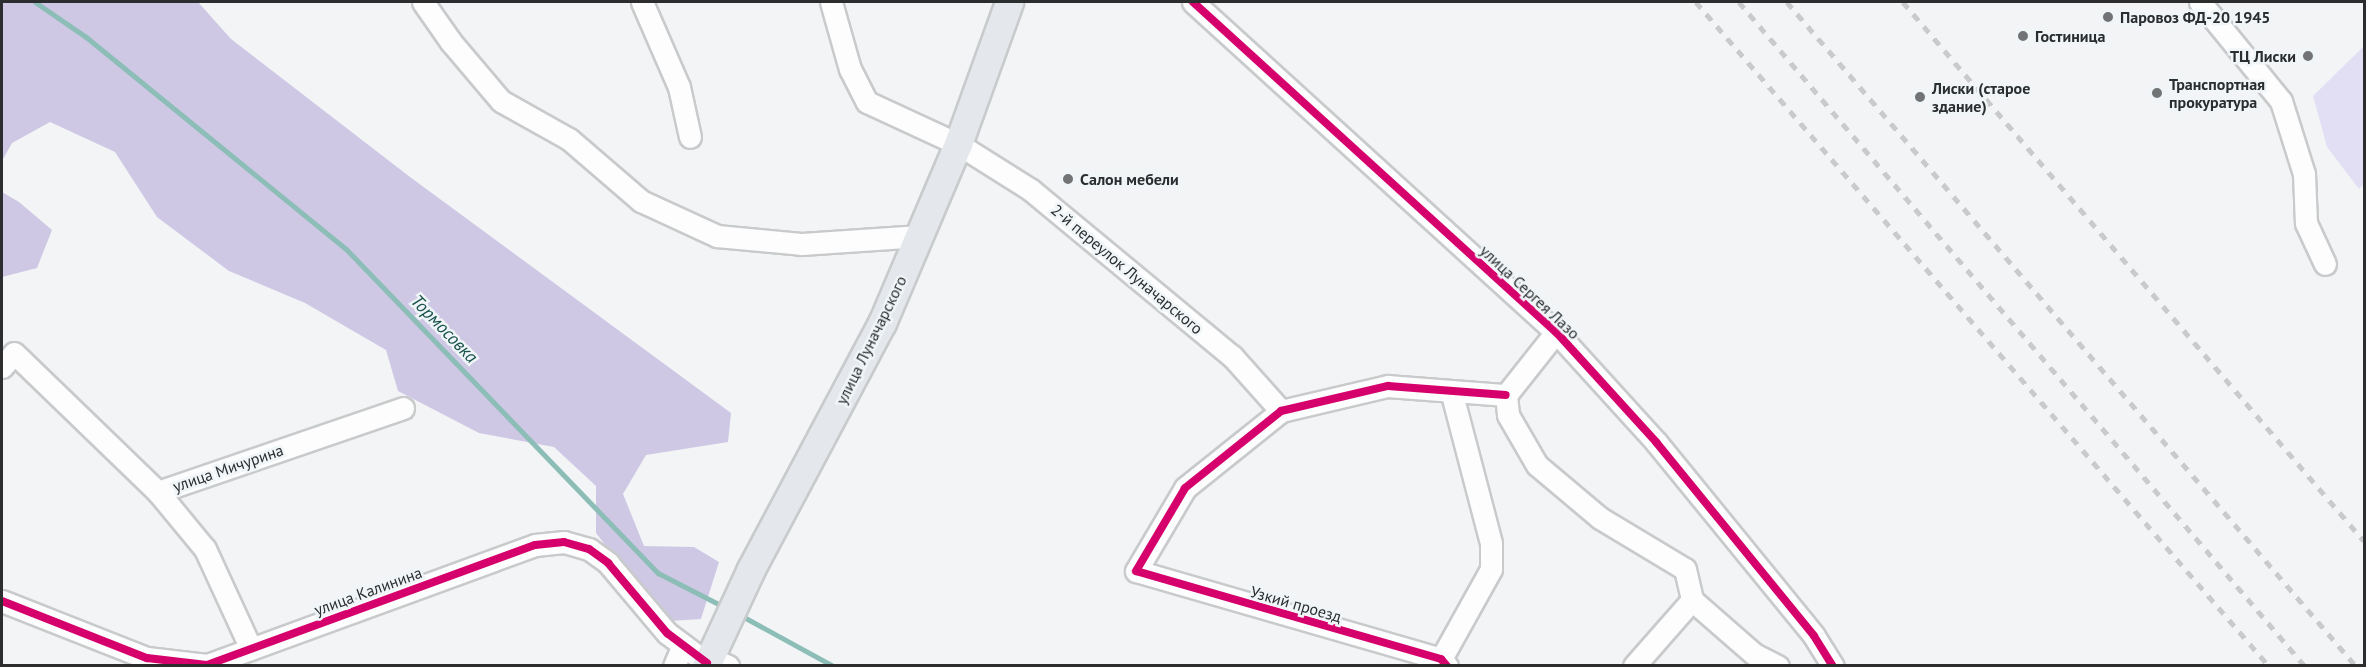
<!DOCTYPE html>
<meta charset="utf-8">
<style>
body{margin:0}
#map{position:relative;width:2366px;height:667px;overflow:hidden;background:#f2f4f6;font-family:"PT Sans",sans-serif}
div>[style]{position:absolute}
.green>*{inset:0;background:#e2dff4}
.forest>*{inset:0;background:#cec8e5}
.stream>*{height:5px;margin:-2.5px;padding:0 2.5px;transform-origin:2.5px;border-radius:2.5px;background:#8cbdb6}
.roads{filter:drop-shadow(2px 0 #c8cacb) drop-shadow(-2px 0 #c8cacb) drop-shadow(0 2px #c8cacb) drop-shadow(0 -2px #c8cacb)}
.minor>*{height:21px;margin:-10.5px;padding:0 10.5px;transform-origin:10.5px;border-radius:10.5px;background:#fdfdfe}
.major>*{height:27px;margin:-13.5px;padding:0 13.5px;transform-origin:13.5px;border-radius:13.5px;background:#e4e7ec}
.rail>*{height:4.5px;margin-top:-2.25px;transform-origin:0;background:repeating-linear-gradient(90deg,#cacacb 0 8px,transparent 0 16px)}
.cycleway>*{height:8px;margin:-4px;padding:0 4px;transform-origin:4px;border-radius:4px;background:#d6006c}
.dots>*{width:16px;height:16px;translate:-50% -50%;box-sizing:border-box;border:3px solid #f0f5f8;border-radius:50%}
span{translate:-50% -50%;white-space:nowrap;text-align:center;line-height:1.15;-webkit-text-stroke:5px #f0f5f8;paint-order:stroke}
.poi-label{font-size:16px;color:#2b2d2e;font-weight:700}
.left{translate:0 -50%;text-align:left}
.right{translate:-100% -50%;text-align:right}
.street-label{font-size:16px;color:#2b2d2e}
.water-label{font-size:18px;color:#17534b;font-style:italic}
.frame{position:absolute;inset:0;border:3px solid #2b2d2e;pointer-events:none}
</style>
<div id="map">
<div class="green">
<i style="clip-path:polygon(2364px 46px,2364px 184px,2359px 189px,2327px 147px,2313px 96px)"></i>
</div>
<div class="forest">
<i style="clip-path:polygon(2px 2px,198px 2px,231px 39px,410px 177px,731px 413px,728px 442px,646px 455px,623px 494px,644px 546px,694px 547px,719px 562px,701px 619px,670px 621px,625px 571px,596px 533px,596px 486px,554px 447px,479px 433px,398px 391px,386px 350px,305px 303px,229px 271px,157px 217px,115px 152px,50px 122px,12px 143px,2px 161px)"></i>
<i style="clip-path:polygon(2px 192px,19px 202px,52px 230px,37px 268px,2px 277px)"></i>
</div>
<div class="stream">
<i style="left:35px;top:2px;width:62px;rotate:34.5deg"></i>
<i style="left:86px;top:37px;width:335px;rotate:39.2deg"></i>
<i style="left:346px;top:249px;width:450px;rotate:46.1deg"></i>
<i style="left:658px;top:573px;width:76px;rotate:27.2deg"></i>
<i style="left:740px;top:615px;width:106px;rotate:28.7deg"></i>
</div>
<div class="roads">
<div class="minor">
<i style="left:423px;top:2px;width:49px;rotate:55deg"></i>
<i style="left:451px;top:42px;width:77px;rotate:49.7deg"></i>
<i style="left:501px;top:101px;width:78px;rotate:29.2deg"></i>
<i style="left:569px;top:139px;width:95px;rotate:40.7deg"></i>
<i style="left:641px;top:201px;width:84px;rotate:24.7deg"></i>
<i style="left:717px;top:236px;width:84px;rotate:5.4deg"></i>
<i style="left:801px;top:244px;width:120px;rotate:-3.8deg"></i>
<i style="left:642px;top:2px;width:93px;rotate:66.5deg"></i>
<i style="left:679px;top:87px;width:51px;rotate:77.6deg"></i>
<i style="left:831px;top:2px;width:70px;rotate:74.2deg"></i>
<i style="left:850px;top:69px;width:37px;rotate:63deg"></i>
<i style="left:867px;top:102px;width:100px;rotate:24.8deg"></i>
<i style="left:958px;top:144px;width:86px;rotate:32.2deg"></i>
<i style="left:1031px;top:190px;width:261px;rotate:39.6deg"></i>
<i style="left:1232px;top:356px;width:74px;rotate:48.3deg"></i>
<i style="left:1193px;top:2px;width:491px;rotate:42.3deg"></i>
<i style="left:1556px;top:332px;width:149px;rotate:47.7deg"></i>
<i style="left:1656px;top:442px;width:250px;rotate:50.8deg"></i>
<i style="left:1814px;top:636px;width:36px;rotate:58deg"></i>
<i style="left:2200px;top:2px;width:128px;rotate:50.7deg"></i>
<i style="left:2281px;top:101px;width:77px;rotate:72.5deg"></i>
<i style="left:2304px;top:174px;width:49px;rotate:87.7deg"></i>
<i style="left:2306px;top:223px;width:45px;rotate:65.1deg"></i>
<i style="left:1556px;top:332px;width:80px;rotate:128.4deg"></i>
<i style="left:1506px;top:395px;width:20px;rotate:84deg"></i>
<i style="left:1508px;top:415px;width:58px;rotate:59.9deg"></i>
<i style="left:1537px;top:465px;width:82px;rotate:40.1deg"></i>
<i style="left:1600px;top:518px;width:99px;rotate:31deg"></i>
<i style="left:1685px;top:569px;width:32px;rotate:77deg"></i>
<i style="left:1692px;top:600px;width:82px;rotate:41.1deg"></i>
<i style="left:1754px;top:654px;width:27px;rotate:27deg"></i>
<i style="left:2px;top:367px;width:18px;rotate:-49deg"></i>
<i style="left:14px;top:353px;width:200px;rotate:44deg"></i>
<i style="left:158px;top:492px;width:259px;rotate:-18.9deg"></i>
<i style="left:158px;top:492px;width:74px;rotate:50.5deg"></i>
<i style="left:205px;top:549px;width:110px;rotate:65.3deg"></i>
<i style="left:2px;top:601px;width:156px;rotate:21.5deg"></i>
<i style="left:147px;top:658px;width:60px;rotate:6.7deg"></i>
<i style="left:207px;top:665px;width:349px;rotate:-20.1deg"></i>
<i style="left:535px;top:545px;width:29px;rotate:-6deg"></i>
<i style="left:564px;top:542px;width:26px;rotate:16deg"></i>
<i style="left:589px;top:549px;width:24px;rotate:36deg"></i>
<i style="left:608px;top:563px;width:92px;rotate:49.9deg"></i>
<i style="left:667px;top:633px;width:50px;rotate:36.9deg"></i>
<i style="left:710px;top:658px;width:20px;rotate:24deg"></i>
<i style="left:1441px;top:659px;width:103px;rotate:-60.9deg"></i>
<i style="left:1491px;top:569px;width:26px;rotate:-90deg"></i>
<i style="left:1491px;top:543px;width:157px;rotate:-104.7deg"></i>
<i style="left:674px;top:666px;width:23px;rotate:-67deg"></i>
<i style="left:1447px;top:666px;width:9px;rotate:-131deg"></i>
<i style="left:1441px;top:659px;width:317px;rotate:-163.9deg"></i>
<i style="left:1136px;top:571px;width:96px;rotate:-59.4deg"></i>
<i style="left:1185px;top:488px;width:123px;rotate:-38.7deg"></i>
<i style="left:1281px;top:411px;width:110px;rotate:-13.2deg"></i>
<i style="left:1388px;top:386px;width:118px;rotate:4.4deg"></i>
<i style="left:1634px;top:666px;width:88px;rotate:-48.7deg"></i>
</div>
<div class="major">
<i style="left:706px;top:666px;width:107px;rotate:-65.1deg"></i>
<i style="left:751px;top:569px;width:279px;rotate:-62deg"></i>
<i style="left:882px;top:323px;width:194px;rotate:-67deg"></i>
<i style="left:958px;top:144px;width:151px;rotate:-70.2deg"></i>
</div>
</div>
<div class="rail">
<i style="left:1696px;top:2px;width:877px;rotate:49.21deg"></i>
<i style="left:1739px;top:2px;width:872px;rotate:49.56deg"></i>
<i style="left:1787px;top:2px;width:874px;rotate:49.41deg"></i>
<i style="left:1903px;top:2px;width:709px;rotate:49.46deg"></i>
</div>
<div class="cycleway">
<i style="left:1193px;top:2px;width:491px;rotate:42.3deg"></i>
<i style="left:1556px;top:332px;width:149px;rotate:47.7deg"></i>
<i style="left:1656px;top:442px;width:250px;rotate:50.8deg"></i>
<i style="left:1814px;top:636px;width:36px;rotate:58deg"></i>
<i style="left:2px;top:601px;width:156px;rotate:21.5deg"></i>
<i style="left:147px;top:658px;width:60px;rotate:6.7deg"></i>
<i style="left:207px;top:665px;width:349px;rotate:-20.1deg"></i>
<i style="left:535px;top:545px;width:29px;rotate:-6deg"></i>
<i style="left:564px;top:542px;width:26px;rotate:16deg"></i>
<i style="left:589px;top:549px;width:24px;rotate:36deg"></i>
<i style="left:608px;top:563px;width:92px;rotate:49.9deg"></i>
<i style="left:667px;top:633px;width:50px;rotate:36.9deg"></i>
<i style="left:1447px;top:666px;width:9px;rotate:-131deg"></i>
<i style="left:1441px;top:659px;width:317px;rotate:-163.9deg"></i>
<i style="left:1136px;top:571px;width:96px;rotate:-59.4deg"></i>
<i style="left:1185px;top:488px;width:123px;rotate:-38.7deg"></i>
<i style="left:1281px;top:411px;width:110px;rotate:-13.2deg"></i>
<i style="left:1388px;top:386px;width:118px;rotate:4.4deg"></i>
</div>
<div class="dots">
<i style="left:2108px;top:17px;background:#717374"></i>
<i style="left:2023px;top:36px;background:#717374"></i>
<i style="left:2308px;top:56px;background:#717374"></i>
<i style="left:2157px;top:93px;background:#717374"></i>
<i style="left:1920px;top:97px;background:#717374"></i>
<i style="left:1068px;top:179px;background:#717374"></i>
</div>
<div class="poi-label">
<span class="left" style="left:2120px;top:17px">Паровоз ФД-20 1945</span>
<span class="left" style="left:2035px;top:36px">Гостиница</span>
<span class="right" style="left:2296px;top:56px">ТЦ Лиски</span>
<span class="left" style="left:2169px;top:93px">Транспортная<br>прокуратура</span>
<span class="left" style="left:1932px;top:97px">Лиски (старое<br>здание)</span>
<span class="left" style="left:1080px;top:179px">Салон мебели</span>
</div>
<div class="street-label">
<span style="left:1127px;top:269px;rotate:40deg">2-й переулок Луначарского</span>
<span style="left:1530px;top:292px;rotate:43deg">улица Сергея Лазо</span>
<span style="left:871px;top:340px;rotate:-64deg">улица Луначарского</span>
<span style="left:228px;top:468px;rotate:-19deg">улица Мичурина</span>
<span style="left:368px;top:591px;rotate:-20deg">улица Калинина</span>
<span style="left:1296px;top:604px;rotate:16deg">Узкий проезд</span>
</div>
<div class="water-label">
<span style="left:444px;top:329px;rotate:46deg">Тормосовка</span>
</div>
<div class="frame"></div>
</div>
